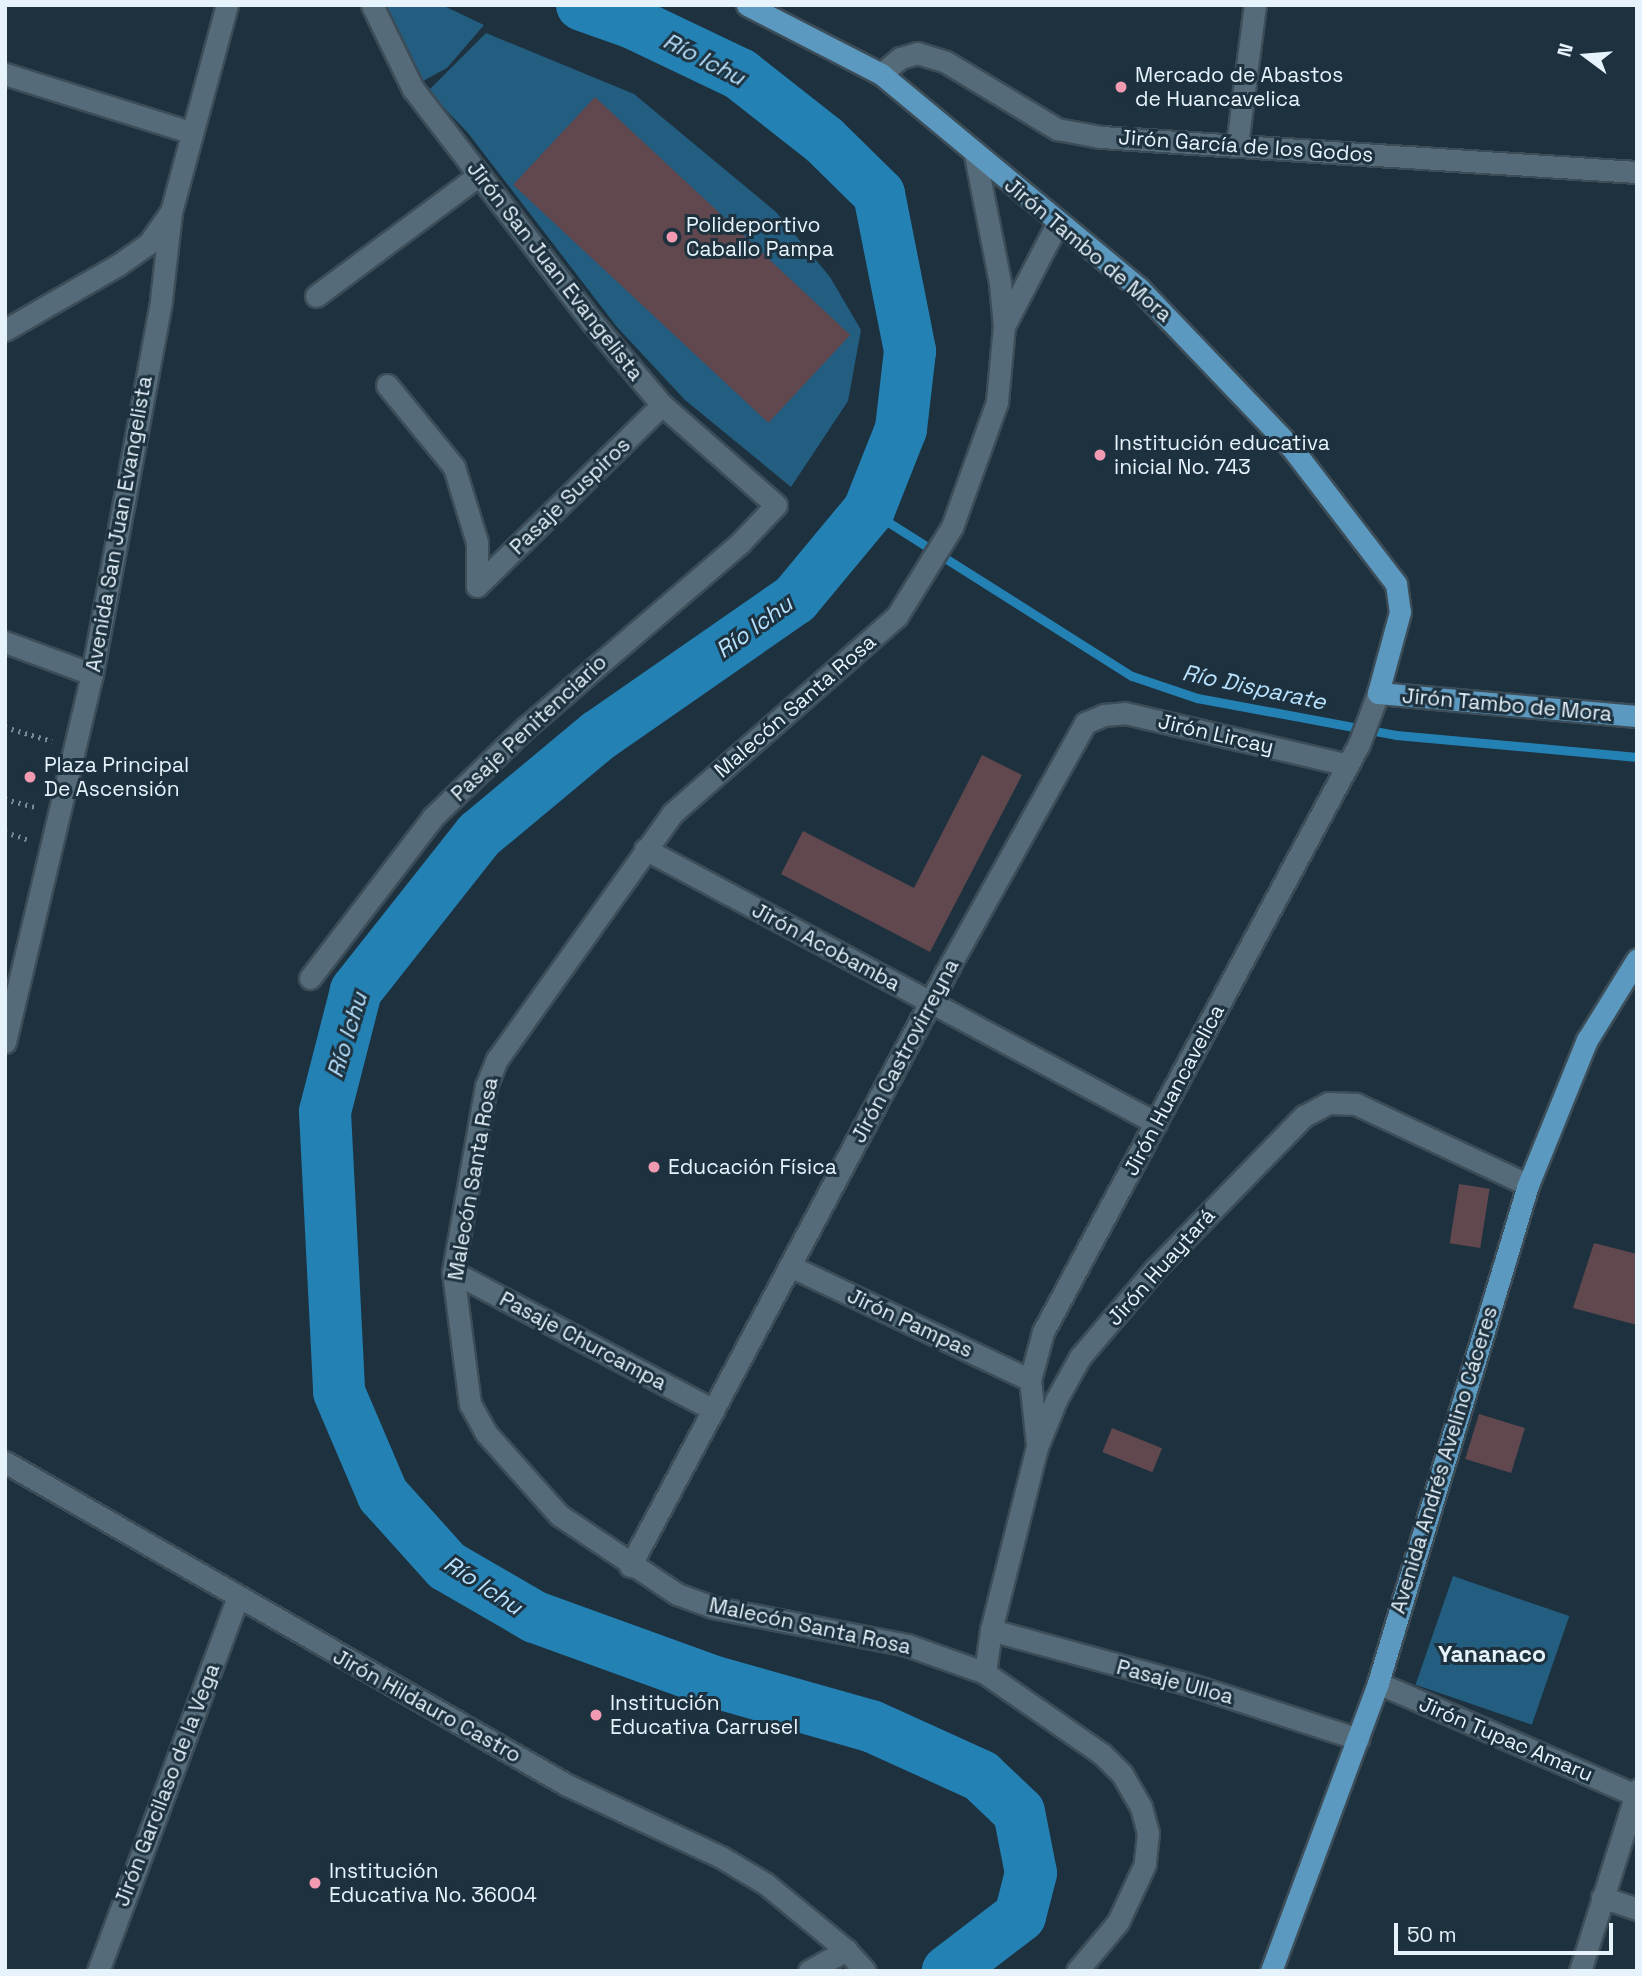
<!DOCTYPE html>
<meta charset="utf-8">
<style>
body{margin:0}
#map{position:relative;width:1642px;height:1976px;overflow:hidden;background:#1d313e;font-family:"Space Grotesk",sans-serif}
div>[style]{position:absolute}
.green>*{inset:0;background:#235d80;transform-origin:0 0}
.stream>*{height:9px;margin:-4.5px;padding:0 4.5px;transform-origin:4.5px;border-radius:4.5px;background:#2481b4}
.river>*{height:52px;margin:-26px;padding:0 26px;transform-origin:26px;border-radius:26px;background:#2481b4}
.building>*{inset:0;background:#60484e;transform-origin:0 0}
.path>*{height:4.5px;margin-top:-2.25px;transform-origin:0;background:repeating-linear-gradient(90deg,#798995 0 2px,transparent 0 7px)}
.roads{filter:drop-shadow(2px 0 #3c4d58) drop-shadow(-2px 0 #3c4d58) drop-shadow(0 2px #3c4d58) drop-shadow(0 -2px #3c4d58)}
.minor>*{height:21px;margin:-10.5px;padding:0 10.5px;transform-origin:10.5px;border-radius:10.5px;background:#556b79}
.major>*{height:21px;margin:-10.5px;padding:0 10.5px;transform-origin:10.5px;border-radius:10.5px;background:#5c99c0}
.dots>*{width:19px;height:19px;translate:-50% -50%;box-sizing:border-box;border:4px solid #1d313e;border-radius:50%}
span{translate:-50% -50%;white-space:nowrap;text-align:center;line-height:1.15;-webkit-text-stroke:6px #1d313e;paint-order:stroke}
.poi-label{font-size:21px;color:#e7f3fc}
.left{translate:0 -50%;text-align:left}
.street-label{font-size:21px;color:#e7f3fc}
.water-label{font-size:23px;color:#b9e2ff;font-style:italic}
.neighbourhood-label{font-size:23px;color:#e7f3fc;font-weight:700}
.frame{position:absolute;inset:0;border:7px solid #e7f3fc;pointer-events:none}
.north{position:absolute;left:1551px;top:21px;width:70px;height:70px;-webkit-text-stroke:5px #1d313e;paint-order:stroke;rotate:286deg;font-size:19px;font-weight:700;line-height:28px;text-align:center;color:#e7f3fc}
.north::after{content:'';display:block;margin:auto;width:24px;height:32px;background:#e7f3fc;clip-path:polygon(50% 0,100% 100%,50% 72%,0 100%)}
.scale{position:absolute;left:1394px;top:1923px;width:219px;height:32px;box-sizing:border-box;border:4px solid #e7f3fc;border-top:0;padding-left:9px;font-size:21px;line-height:24px;white-space:nowrap;color:#e7f3fc;-webkit-text-stroke:5px #1d313e;paint-order:stroke}
</style>
<div id="map">
<div class="green">
<i style="clip-path:polygon(382px 5px,442px 5px,484px 25px,447px 68px,423px 81px,406px 58px)"></i>
<i style="clip-path:polygon(486px 33px,634px 94px,776px 212px,830px 277px,861px 330px,848px 401px,791px 487px,685px 400px,617px 327px,468px 133px,428px 91px)"></i>
<i style="left:1453px;top:1576px;width:123px;height:115px;rotate:19deg"></i>
</div>
<div class="stream">
<i style="left:869px;top:510px;width:311px;rotate:32.3deg"></i>
<i style="left:1132px;top:676px;width:69px;rotate:18.7deg"></i>
<i style="left:1197px;top:698px;width:202px;rotate:10.5deg"></i>
<i style="left:1396px;top:735px;width:242px;rotate:5.2deg"></i>
</div>
<div class="river">
<i style="left:582px;top:5px;width:54px;rotate:19.4deg"></i>
<i style="left:633px;top:23px;width:119px;rotate:25.5deg"></i>
<i style="left:740px;top:74px;width:107px;rotate:38.2deg"></i>
<i style="left:824px;top:140px;width:77px;rotate:44.5deg"></i>
<i style="left:879px;top:194px;width:160px;rotate:78.8deg"></i>
<i style="left:910px;top:351px;width:79px;rotate:96.6deg"></i>
<i style="left:901px;top:429px;width:87px;rotate:111.6deg"></i>
<i style="left:869px;top:510px;width:116px;rotate:129.7deg"></i>
<i style="left:795px;top:599px;width:239px;rotate:145.2deg"></i>
<i style="left:599px;top:735px;width:156px;rotate:140.2deg"></i>
<i style="left:479px;top:835px;width:199px;rotate:128.3deg"></i>
<i style="left:356px;top:991px;width:125px;rotate:104.4deg"></i>
<i style="left:325px;top:1112px;width:280px;rotate:87.1deg"></i>
<i style="left:339px;top:1392px;width:112px;rotate:66.9deg"></i>
<i style="left:383px;top:1495px;width:96px;rotate:48deg"></i>
<i style="left:447px;top:1566px;width:102px;rotate:30.1deg"></i>
<i style="left:535px;top:1617px;width:191px;rotate:19.9deg"></i>
<i style="left:715px;top:1682px;width:162px;rotate:15.8deg"></i>
<i style="left:871px;top:1726px;width:121px;rotate:24.4deg"></i>
<i style="left:981px;top:1776px;width:52px;rotate:43.5deg"></i>
<i style="left:1019px;top:1812px;width:62px;rotate:78.9deg"></i>
<i style="left:1031px;top:1873px;width:44px;rotate:104.3deg"></i>
<i style="left:1020px;top:1916px;width:91px;rotate:142.6deg"></i>
</div>
<div class="building">
<i style="left:595px;top:97px;width:349px;height:120px;rotate:43deg"></i>
<i style="clip-path:polygon(982px 755px,1022px 775px,930px 952px,781px 874px,803px 831px,914px 888px)"></i>
<i style="left:1459px;top:1184px;width:31px;height:60px;rotate:9deg"></i>
<i style="clip-path:polygon(1594px 1243px,1637px 1254px,1637px 1325px,1573px 1308px)"></i>
<i style="left:1479px;top:1414px;width:48px;height:47px;rotate:17deg"></i>
<i style="left:1112px;top:1428px;width:54px;height:26px;rotate:22deg"></i>
</div>
<div class="path">
<i style="left:5px;top:727px;width:49px;rotate:16.6deg"></i>
<i style="left:5px;top:799px;width:31px;rotate:15deg"></i>
<i style="left:5px;top:832px;width:23px;rotate:18deg"></i>
</div>
<div class="roads">
<div class="minor">
<i style="left:5px;top:74px;width:194px;rotate:17.4deg"></i>
<i style="left:881px;top:74px;width:25px;rotate:-40deg"></i>
<i style="left:900px;top:58px;width:18px;rotate:-16deg"></i>
<i style="left:917px;top:53px;width:30px;rotate:17deg"></i>
<i style="left:946px;top:62px;width:130px;rotate:31.1deg"></i>
<i style="left:1057px;top:129px;width:45px;rotate:10.3deg"></i>
<i style="left:1101px;top:137px;width:537px;rotate:3.74deg"></i>
<i style="left:1237px;top:145px;width:141px;rotate:-82.7deg"></i>
<i style="left:975px;top:155px;width:130px;rotate:78.9deg"></i>
<i style="left:1000px;top:283px;width:43px;rotate:84.7deg"></i>
<i style="left:1004px;top:326px;width:76px;rotate:95.3deg"></i>
<i style="left:997px;top:402px;width:133px;rotate:109.8deg"></i>
<i style="left:952px;top:527px;width:105px;rotate:121.7deg"></i>
<i style="left:897px;top:616px;width:300px;rotate:138.7deg"></i>
<i style="left:672px;top:814px;width:301px;rotate:125.5deg"></i>
<i style="left:497px;top:1059px;width:29px;rotate:112deg"></i>
<i style="left:486px;top:1086px;width:189px;rotate:100.1deg"></i>
<i style="left:453px;top:1272px;width:133px;rotate:82.7deg"></i>
<i style="left:470px;top:1404px;width:33px;rotate:61deg"></i>
<i style="left:486px;top:1433px;width:110px;rotate:48.3deg"></i>
<i style="left:559px;top:1515px;width:142px;rotate:33.8deg"></i>
<i style="left:677px;top:1594px;width:37px;rotate:20deg"></i>
<i style="left:712px;top:1607px;width:199px;rotate:11deg"></i>
<i style="left:907px;top:1645px;width:83px;rotate:19.7deg"></i>
<i style="left:985px;top:1673px;width:142px;rotate:34.7deg"></i>
<i style="left:1102px;top:1754px;width:28px;rotate:45deg"></i>
<i style="left:1122px;top:1774px;width:38px;rotate:60deg"></i>
<i style="left:1141px;top:1807px;width:27px;rotate:75deg"></i>
<i style="left:1148px;top:1833px;width:31px;rotate:96deg"></i>
<i style="left:1145px;top:1864px;width:64px;rotate:115deg"></i>
<i style="left:1118px;top:1922px;width:64px;rotate:129.9deg"></i>
<i style="left:316px;top:296px;width:203px;rotate:-36.6deg"></i>
<i style="left:1004px;top:326px;width:117px;rotate:-62.6deg"></i>
<i style="left:5px;top:330px;width:130px;rotate:-29.9deg"></i>
<i style="left:118px;top:265px;width:38px;rotate:-35deg"></i>
<i style="left:149px;top:243px;width:37px;rotate:-55deg"></i>
<i style="left:387px;top:385px;width:106px;rotate:50.7deg"></i>
<i style="left:454px;top:467px;width:78px;rotate:73deg"></i>
<i style="left:477px;top:542px;width:44px;rotate:90deg"></i>
<i style="left:477px;top:586px;width:259px;rotate:-44.4deg"></i>
<i style="left:5px;top:642px;width:93px;rotate:20.2deg"></i>
<i style="left:645px;top:849px;width:580px;rotate:28.2deg"></i>
<i style="left:310px;top:978px;width:203px;rotate:-52.6deg"></i>
<i style="left:433px;top:817px;width:128px;rotate:-44.1deg"></i>
<i style="left:525px;top:728px;width:284px;rotate:-40.7deg"></i>
<i style="left:740px;top:543px;width:52px;rotate:-46.5deg"></i>
<i style="left:776px;top:505px;width:152px;rotate:-138.7deg"></i>
<i style="left:662px;top:405px;width:109px;rotate:-130.1deg"></i>
<i style="left:592px;top:322px;width:294px;rotate:-127.5deg"></i>
<i style="left:413px;top:89px;width:93px;rotate:-116deg"></i>
<i style="left:5px;top:1042px;width:378px;rotate:-76.7deg"></i>
<i style="left:92px;top:674px;width:380px;rotate:-79.5deg"></i>
<i style="left:161px;top:300px;width:89px;rotate:-83.5deg"></i>
<i style="left:171px;top:212px;width:214px;rotate:-74.9deg"></i>
<i style="left:790px;top:1266px;width:266px;rotate:25.4deg"></i>
<i style="left:453px;top:1272px;width:295px;rotate:27.9deg"></i>
<i style="left:1037px;top:1444px;width:64px;rotate:-96.2deg"></i>
<i style="left:1030px;top:1380px;width:50px;rotate:-74.8deg"></i>
<i style="left:1043px;top:1332px;width:668px;rotate:-61.75deg"></i>
<i style="left:1359px;top:744px;width:54px;rotate:-69.6deg"></i>
<i style="left:5px;top:1462px;width:648px;rotate:29.89deg"></i>
<i style="left:567px;top:1785px;width:170px;rotate:25.1deg"></i>
<i style="left:721px;top:1857px;width:52px;rotate:31deg"></i>
<i style="left:766px;top:1884px;width:104px;rotate:39.5deg"></i>
<i style="left:846px;top:1950px;width:28px;rotate:48deg"></i>
<i style="left:630px;top:1566px;width:681px;rotate:-61.97deg"></i>
<i style="left:950px;top:965px;width:277px;rotate:-60.8deg"></i>
<i style="left:1085px;top:723px;width:21px;rotate:-23deg"></i>
<i style="left:1104px;top:715px;width:21px;rotate:-5deg"></i>
<i style="left:1125px;top:713px;width:229px;rotate:13.1deg"></i>
<i style="left:991px;top:1630px;width:205px;rotate:15.3deg"></i>
<i style="left:1189px;top:1684px;width:178px;rotate:18deg"></i>
<i style="left:985px;top:1673px;width:43px;rotate:-82.1deg"></i>
<i style="left:991px;top:1630px;width:189px;rotate:-75.9deg"></i>
<i style="left:1037px;top:1447px;width:51px;rotate:-68deg"></i>
<i style="left:1056px;top:1400px;width:49px;rotate:-60.8deg"></i>
<i style="left:1080px;top:1357px;width:114px;rotate:-49.6deg"></i>
<i style="left:1154px;top:1270px;width:215px;rotate:-45.8deg"></i>
<i style="left:1304px;top:1116px;width:27px;rotate:-28deg"></i>
<i style="left:1328px;top:1103px;width:28px;rotate:2deg"></i>
<i style="left:1356px;top:1104px;width:190px;rotate:25.2deg"></i>
<i style="left:1378px;top:1683px;width:280px;rotate:23.5deg"></i>
<i style="left:1602px;top:1897px;width:37px;rotate:19deg"></i>
<i style="left:98px;top:1971px;width:397px;rotate:-69.5deg"></i>
<i style="left:809px;top:1971px;width:43px;rotate:-29.6deg"></i>
<i style="left:1580px;top:1971px;width:190px;rotate:-72.5deg"></i>
</div>
<div class="major">
<i style="left:747px;top:5px;width:151px;rotate:27.2deg"></i>
<i style="left:881px;top:74px;width:335px;rotate:39.7deg"></i>
<i style="left:1139px;top:288px;width:220px;rotate:46.3deg"></i>
<i style="left:1291px;top:447px;width:173px;rotate:52.5deg"></i>
<i style="left:1396px;top:584px;width:28px;rotate:82deg"></i>
<i style="left:1400px;top:612px;width:84px;rotate:105.2deg"></i>
<i style="left:1378px;top:693px;width:260px;rotate:5.1deg"></i>
<i style="left:1271px;top:1971px;width:307px;rotate:-69.6deg"></i>
<i style="left:1378px;top:1683px;width:520px;rotate:-73.24deg"></i>
<i style="left:1528px;top:1185px;width:157px;rotate:-67.9deg"></i>
<i style="left:1587px;top:1040px;width:95px;rotate:-58.3deg"></i>
</div>
</div>
<div class="dots">
<i style="left:1121px;top:87px;background:#f19ab2"></i>
<i style="left:672px;top:237px;background:#f19ab2"></i>
<i style="left:1100px;top:455px;background:#f19ab2"></i>
<i style="left:30px;top:777px;background:#f19ab2"></i>
<i style="left:654px;top:1167px;background:#f19ab2"></i>
<i style="left:596px;top:1715px;background:#f19ab2"></i>
<i style="left:315px;top:1883px;background:#f19ab2"></i>
</div>
<div class="poi-label">
<span class="left" style="left:1135px;top:87px">Mercado de Abastos<br>de Huancavelica</span>
<span class="left" style="left:686px;top:237px">Polideportivo<br>Caballo Pampa</span>
<span class="left" style="left:1114px;top:455px">Institución educativa<br>inicial No. 743</span>
<span class="left" style="left:44px;top:777px">Plaza Principal<br>De Ascensión</span>
<span class="left" style="left:668px;top:1167px">Educación Física</span>
<span class="left" style="left:610px;top:1715px">Institución<br>Educativa Carrusel</span>
<span class="left" style="left:329px;top:1883px">Institución<br>Educativa No. 36004</span>
</div>
<div class="street-label">
<span style="left:1246px;top:146px;rotate:4deg">Jirón García de los Godos</span>
<span style="left:1088px;top:250px;rotate:40deg">Jirón Tambo de Mora</span>
<span style="left:555px;top:271px;rotate:52deg">Jirón San Juan Evangelista</span>
<span style="left:570px;top:496px;rotate:-44deg">Pasaje Suspiros</span>
<span style="left:119px;top:524px;rotate:-80deg">Avenida San Juan Evangelista</span>
<span style="left:1507px;top:705px;rotate:5deg">Jirón Tambo de Mora</span>
<span style="left:795px;top:706px;rotate:-41deg">Malecón Santa Rosa</span>
<span style="left:529px;top:728px;rotate:-43deg">Pasaje Penitenciario</span>
<span style="left:1216px;top:734px;rotate:13deg">Jirón Lircay</span>
<span style="left:826px;top:947px;rotate:28deg">Jirón Acobamba</span>
<span style="left:905px;top:1051px;rotate:-62deg">Jirón Castrovirreyna</span>
<span style="left:1174px;top:1090px;rotate:-62deg">Jirón Huancavelica</span>
<span style="left:473px;top:1179px;rotate:-80deg">Malecón Santa Rosa</span>
<span style="left:1161px;top:1267px;rotate:-48deg">Jirón Huaytará</span>
<span style="left:910px;top:1323px;rotate:25deg">Jirón Pampas</span>
<span style="left:583px;top:1341px;rotate:28deg">Pasaje Churcampa</span>
<span style="left:1444px;top:1460px;rotate:-73deg">Avenida Andrés Avelino Cáceres</span>
<span style="left:810px;top:1626px;rotate:12deg">Malecón Santa Rosa</span>
<span style="left:1175px;top:1682px;rotate:15deg">Pasaje Ulloa</span>
<span style="left:427px;top:1706px;rotate:29deg">Jirón Hildauro Castro</span>
<span style="left:1506px;top:1739px;rotate:23deg">Jirón Tupac Amaru</span>
<span style="left:167px;top:1785px;rotate:-69deg">Jirón Garcilaso de la Vega</span>
</div>
<div class="water-label">
<span style="left:704px;top:59px;rotate:27deg">Río Ichu</span>
<span style="left:754px;top:627px;rotate:-36deg">Río Ichu</span>
<span style="left:1254px;top:687px;rotate:12deg">Río Disparate</span>
<span style="left:347px;top:1035px;rotate:-73deg">Río Ichu</span>
<span style="left:483px;top:1585px;rotate:33deg">Río Ichu</span>
</div>
<div class="neighbourhood-label">
<span style="left:1492px;top:1654px">Yananaco</span>
</div>
<div class="frame"></div>
<div class="north">N</div>
<div class="scale">50 m</div>
</div>
